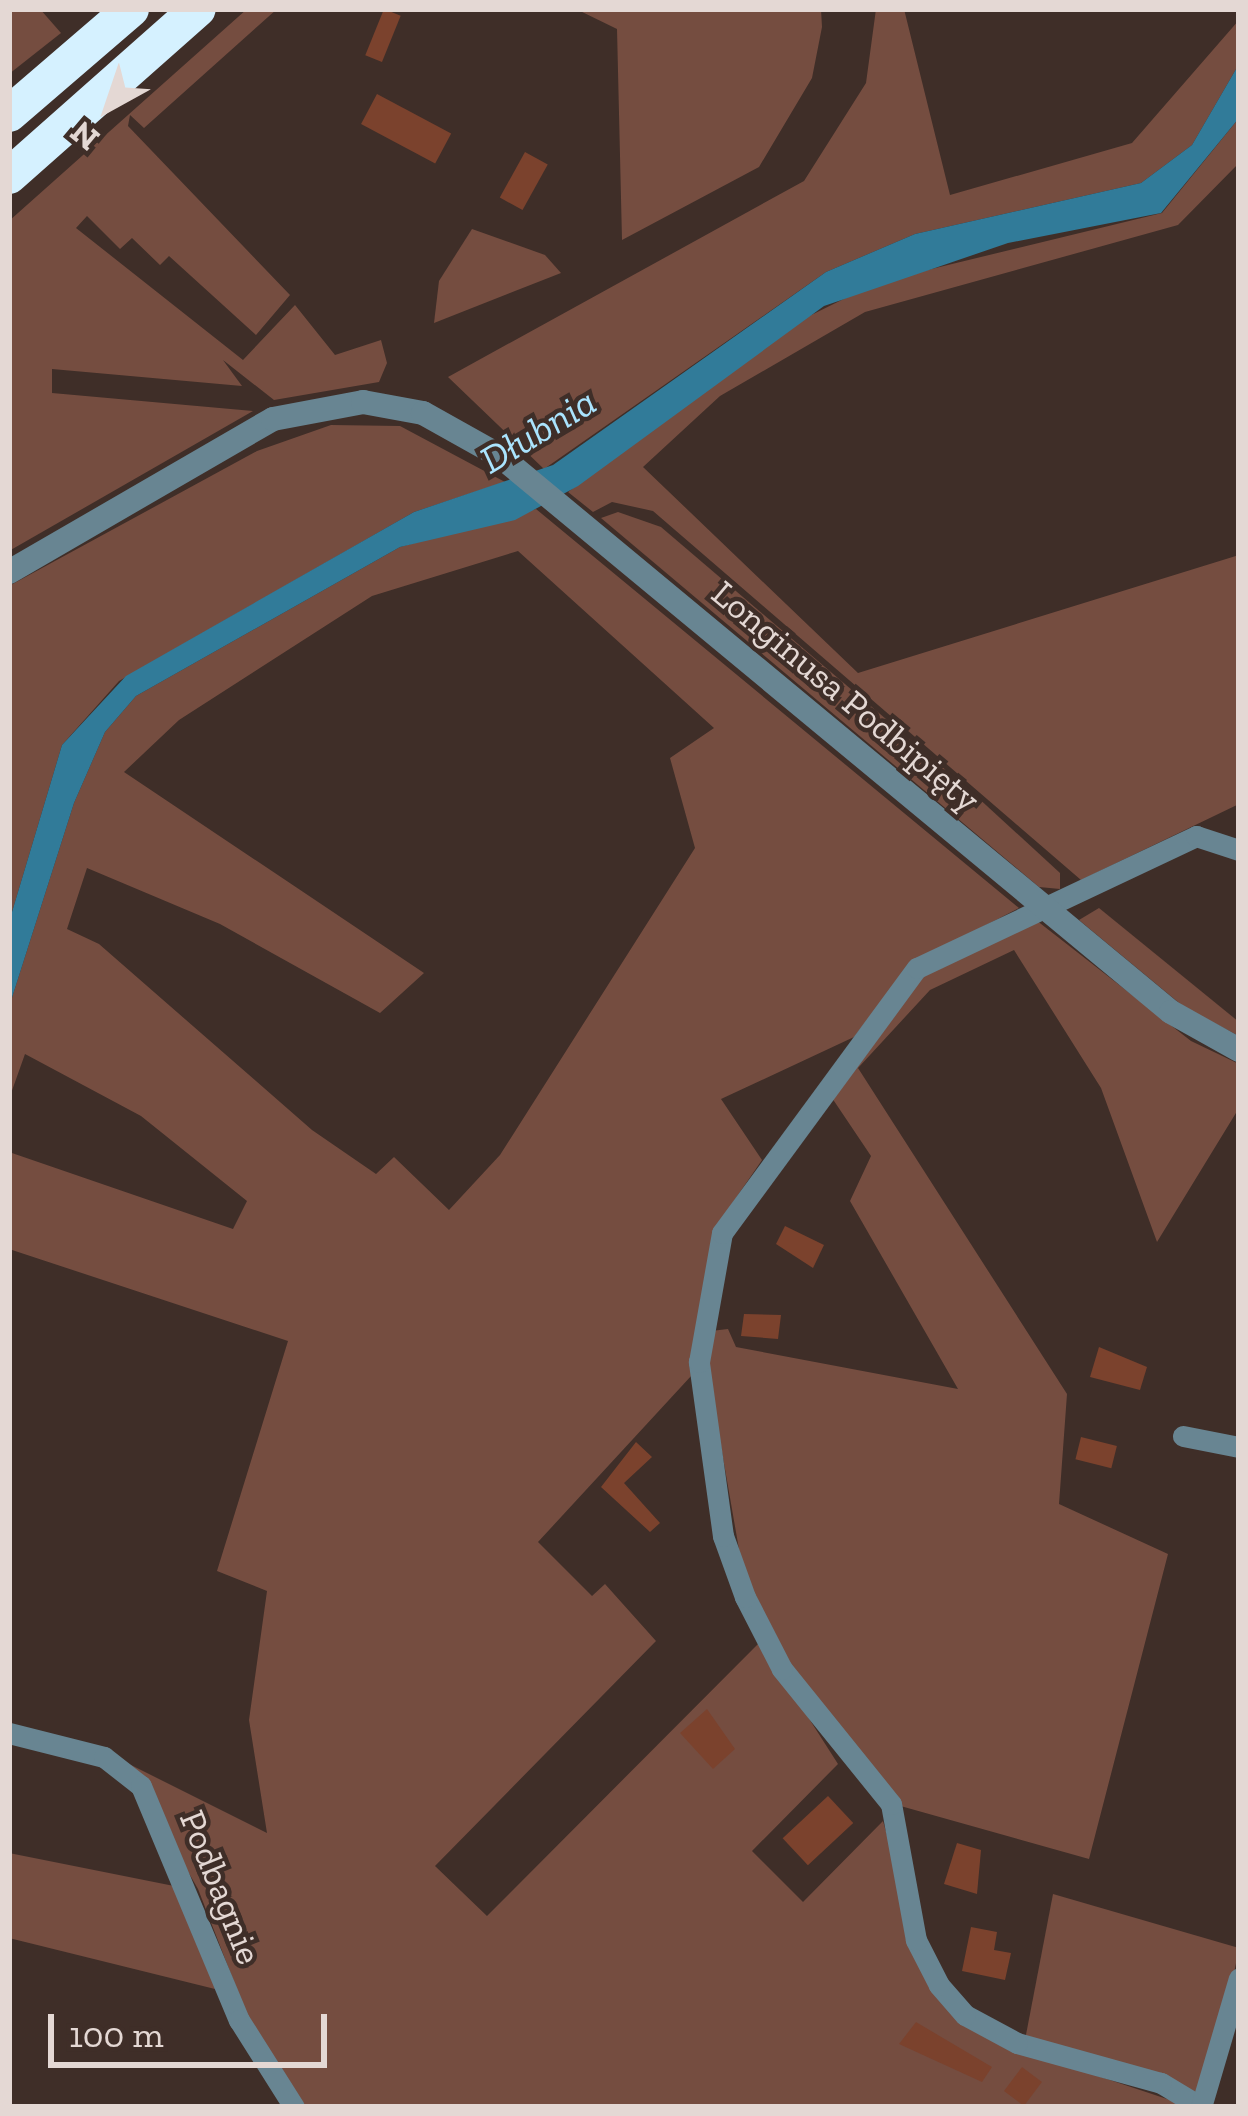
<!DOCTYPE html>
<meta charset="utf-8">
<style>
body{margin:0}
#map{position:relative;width:1248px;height:2116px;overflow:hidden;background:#3f2e28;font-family:"Zilla Slab",serif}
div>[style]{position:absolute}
.green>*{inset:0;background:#754d40}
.water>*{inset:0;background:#317b99}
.building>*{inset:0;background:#7b422d;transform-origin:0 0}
.minor>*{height:21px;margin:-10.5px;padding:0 10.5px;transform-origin:10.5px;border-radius:10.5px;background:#688592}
.tertiary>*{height:24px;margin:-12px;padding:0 12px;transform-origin:12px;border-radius:12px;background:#688592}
.motorway>*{height:36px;margin:-18px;padding:0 18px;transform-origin:18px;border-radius:18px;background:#d5f1ff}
span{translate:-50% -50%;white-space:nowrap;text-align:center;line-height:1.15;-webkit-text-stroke:9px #3f2e28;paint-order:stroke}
.street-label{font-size:36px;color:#e4d8d4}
.water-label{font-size:39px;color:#aae4fe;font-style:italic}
.frame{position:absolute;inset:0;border:12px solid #e4d8d4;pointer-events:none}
.north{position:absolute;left:48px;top:48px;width:120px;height:120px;-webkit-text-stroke:9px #3f2e28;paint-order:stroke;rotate:220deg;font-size:33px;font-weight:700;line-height:48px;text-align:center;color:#e4d8d4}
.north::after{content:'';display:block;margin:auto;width:42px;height:54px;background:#e4d8d4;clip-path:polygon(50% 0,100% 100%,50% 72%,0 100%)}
.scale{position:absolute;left:48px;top:2014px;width:279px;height:54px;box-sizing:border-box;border:6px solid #e4d8d4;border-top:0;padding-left:15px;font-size:36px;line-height:42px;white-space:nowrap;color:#e4d8d4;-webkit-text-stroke:9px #3f2e28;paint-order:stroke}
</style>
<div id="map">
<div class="green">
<i style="clip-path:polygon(9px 9px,40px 9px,61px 33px,9px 74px)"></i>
<i style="clip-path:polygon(247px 9px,277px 9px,144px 128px,130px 115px,128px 126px,290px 295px,256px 335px,169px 256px,160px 265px,132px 238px,120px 249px,87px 216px,76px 228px,243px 360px,295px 305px,335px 355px,381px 340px,387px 363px,379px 382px,274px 400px,223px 360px,242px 386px,52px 369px,52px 393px,253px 411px,9px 551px,9px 221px)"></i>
<i style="clip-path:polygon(576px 9px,821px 9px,822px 27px,812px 78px,759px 167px,622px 240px,617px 29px)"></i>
<i style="clip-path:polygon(876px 9px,904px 9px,950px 195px,1132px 143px,1239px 20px,1239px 64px,1192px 145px,1141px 183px,915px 234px,826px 272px,544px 469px,448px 377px,804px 181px,866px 83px)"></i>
<i style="clip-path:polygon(1239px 118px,1239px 163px,1178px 225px,865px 312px,720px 396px,643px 467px,858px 673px,1239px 555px,1239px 804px,1081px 880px,653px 511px,612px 502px,593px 512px,568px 492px,779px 331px,878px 282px,1162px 213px)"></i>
<i style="clip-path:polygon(472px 229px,545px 255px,561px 273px,434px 323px,439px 281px)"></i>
<i style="clip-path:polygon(331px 425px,400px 426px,505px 482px,414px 512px,119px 681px,62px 745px,9px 922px,9px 586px,257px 451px)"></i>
<i style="clip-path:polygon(evenodd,536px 509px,1019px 908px,911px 964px,854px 1037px,721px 1099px,762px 1160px,731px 1205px,692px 1375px,538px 1542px,592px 1596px,605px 1584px,656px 1641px,435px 1866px,487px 1916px,760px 1642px,838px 1764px,752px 1851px,803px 1902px,883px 1821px,929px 1982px,1020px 2050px,1191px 2107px,305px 2107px,255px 2036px,198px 1889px,125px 1762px,267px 1833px,249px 1720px,267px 1591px,217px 1571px,288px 1341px,9px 1249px,9px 1152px,233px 1229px,247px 1201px,141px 1116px,25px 1054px,9px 1099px,9px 1007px,74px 803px,105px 732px,136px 696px,400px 547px,536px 509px,518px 551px,714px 728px,670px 758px,695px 848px,500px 1155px,449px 1210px,394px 1157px,376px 1174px,312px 1130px,99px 944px,67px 929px,87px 868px,220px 924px,380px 1013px,424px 973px,124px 772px,179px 720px,372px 596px,518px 551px)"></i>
<i style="clip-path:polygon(618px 512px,661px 527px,975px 795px,1060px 873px,1060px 889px,1039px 887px,601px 518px)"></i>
<i style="clip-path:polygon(1099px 908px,1239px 1022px,1239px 1036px,1184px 1007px,1079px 920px)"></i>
<i style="clip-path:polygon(1036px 920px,1191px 1041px,1239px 1064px,1239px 1108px,1157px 1242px,1101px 1088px,1014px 950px,930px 990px,858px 1068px,1067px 1394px,1059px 1504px,1168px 1554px,1089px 1859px,897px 1805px,803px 1687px,744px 1578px,706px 1360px,711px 1331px,728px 1329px,736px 1347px,958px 1389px,850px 1201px,871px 1156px,830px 1095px,922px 971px)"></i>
<i style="clip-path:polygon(9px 1853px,184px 1888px,219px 1990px,9px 1938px)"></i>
<i style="clip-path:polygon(1053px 1894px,1239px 1948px,1214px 2073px,1194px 2094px,1025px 2040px)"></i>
</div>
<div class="water">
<i style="clip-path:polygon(1239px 64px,1239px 118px,1161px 213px,1008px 243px,824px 306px,578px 486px,515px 520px,400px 547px,136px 696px,105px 732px,74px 803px,9px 1007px,9px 922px,62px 745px,126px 676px,414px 512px,553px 465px,826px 272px,915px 234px,1141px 183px,1192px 145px)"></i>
</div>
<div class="building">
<i style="left:384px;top:9px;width:18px;height:50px;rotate:22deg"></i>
<i style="left:377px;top:94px;width:84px;height:34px;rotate:28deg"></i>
<i style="left:525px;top:152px;width:26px;height:52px;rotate:29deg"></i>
<i style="clip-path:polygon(785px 1226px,824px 1245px,813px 1268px,776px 1244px)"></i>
<i style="clip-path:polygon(744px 1314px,781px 1315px,778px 1339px,741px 1336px)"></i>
<i style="clip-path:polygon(1099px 1347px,1147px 1367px,1140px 1390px,1090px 1377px)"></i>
<i style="left:1081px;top:1437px;width:37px;height:23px;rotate:14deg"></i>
<i style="clip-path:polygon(636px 1442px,652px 1457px,624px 1483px,660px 1523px,650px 1532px,601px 1487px)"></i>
<i style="clip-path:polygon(707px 1709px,735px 1749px,713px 1769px,680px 1733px)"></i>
<i style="left:828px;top:1796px;width:37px;height:62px;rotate:47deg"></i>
<i style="clip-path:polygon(957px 1843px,981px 1850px,977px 1894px,944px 1884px)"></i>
<i style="clip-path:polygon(971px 1927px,997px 1932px,994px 1950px,1011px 1953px,1005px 1980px,962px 1971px)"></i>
<i style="clip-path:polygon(916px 2022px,992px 2067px,982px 2082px,899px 2044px)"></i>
<i style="left:1022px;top:2067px;width:25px;height:30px;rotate:37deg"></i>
</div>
<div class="minor">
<i style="left:1183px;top:1436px;width:57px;rotate:11.1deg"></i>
<i style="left:9px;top:1733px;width:98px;rotate:14.2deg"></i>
<i style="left:104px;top:1757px;width:47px;rotate:38.1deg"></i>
<i style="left:141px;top:1786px;width:254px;rotate:67.3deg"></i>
<i style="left:239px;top:2020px;width:103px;rotate:57.7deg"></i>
<i style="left:1201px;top:2107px;width:47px;rotate:-149deg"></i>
<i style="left:1161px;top:2083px;width:149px;rotate:-164.5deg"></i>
<i style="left:1017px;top:2043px;width:59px;rotate:-151.7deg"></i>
<i style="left:965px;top:2015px;width:40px;rotate:-131deg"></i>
<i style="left:939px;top:1985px;width:51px;rotate:-117.1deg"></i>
<i style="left:916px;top:1940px;width:138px;rotate:-100.4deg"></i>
<i style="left:891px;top:1804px;width:174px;rotate:-128.9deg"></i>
<i style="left:782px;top:1669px;width:81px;rotate:-117.2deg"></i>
<i style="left:745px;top:1597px;width:65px;rotate:-109.8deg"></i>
<i style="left:723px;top:1536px;width:176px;rotate:-97.9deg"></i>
<i style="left:699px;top:1362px;width:131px;rotate:-79.9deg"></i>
<i style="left:722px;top:1233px;width:329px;rotate:-53.7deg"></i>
<i style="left:917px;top:968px;width:309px;rotate:-25.3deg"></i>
<i style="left:1196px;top:836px;width:45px;rotate:18deg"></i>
<i style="left:1201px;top:2107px;width:134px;rotate:-73.6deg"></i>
</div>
<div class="tertiary">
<i style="left:9px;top:572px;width:305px;rotate:-30.1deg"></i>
<i style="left:273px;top:419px;width:92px;rotate:-10.7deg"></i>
<i style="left:363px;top:402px;width:61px;rotate:10.4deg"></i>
<i style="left:423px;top:413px;width:88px;rotate:29.2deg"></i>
<i style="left:500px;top:456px;width:871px;rotate:39.65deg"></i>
<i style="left:1171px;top:1012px;width:78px;rotate:29.2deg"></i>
</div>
<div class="motorway">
<i style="left:9px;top:114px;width:161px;rotate:-40.7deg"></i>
<i style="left:9px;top:176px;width:252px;rotate:-41.5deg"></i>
</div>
<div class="street-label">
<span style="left:846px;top:696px;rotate:40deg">Longinusa Podbipięty</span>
<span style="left:221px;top:1887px;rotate:68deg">Podbagnie</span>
</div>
<div class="water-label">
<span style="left:538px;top:431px;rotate:-31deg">Dłubnia</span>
</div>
<div class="frame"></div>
<div class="north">N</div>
<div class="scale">100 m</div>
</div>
